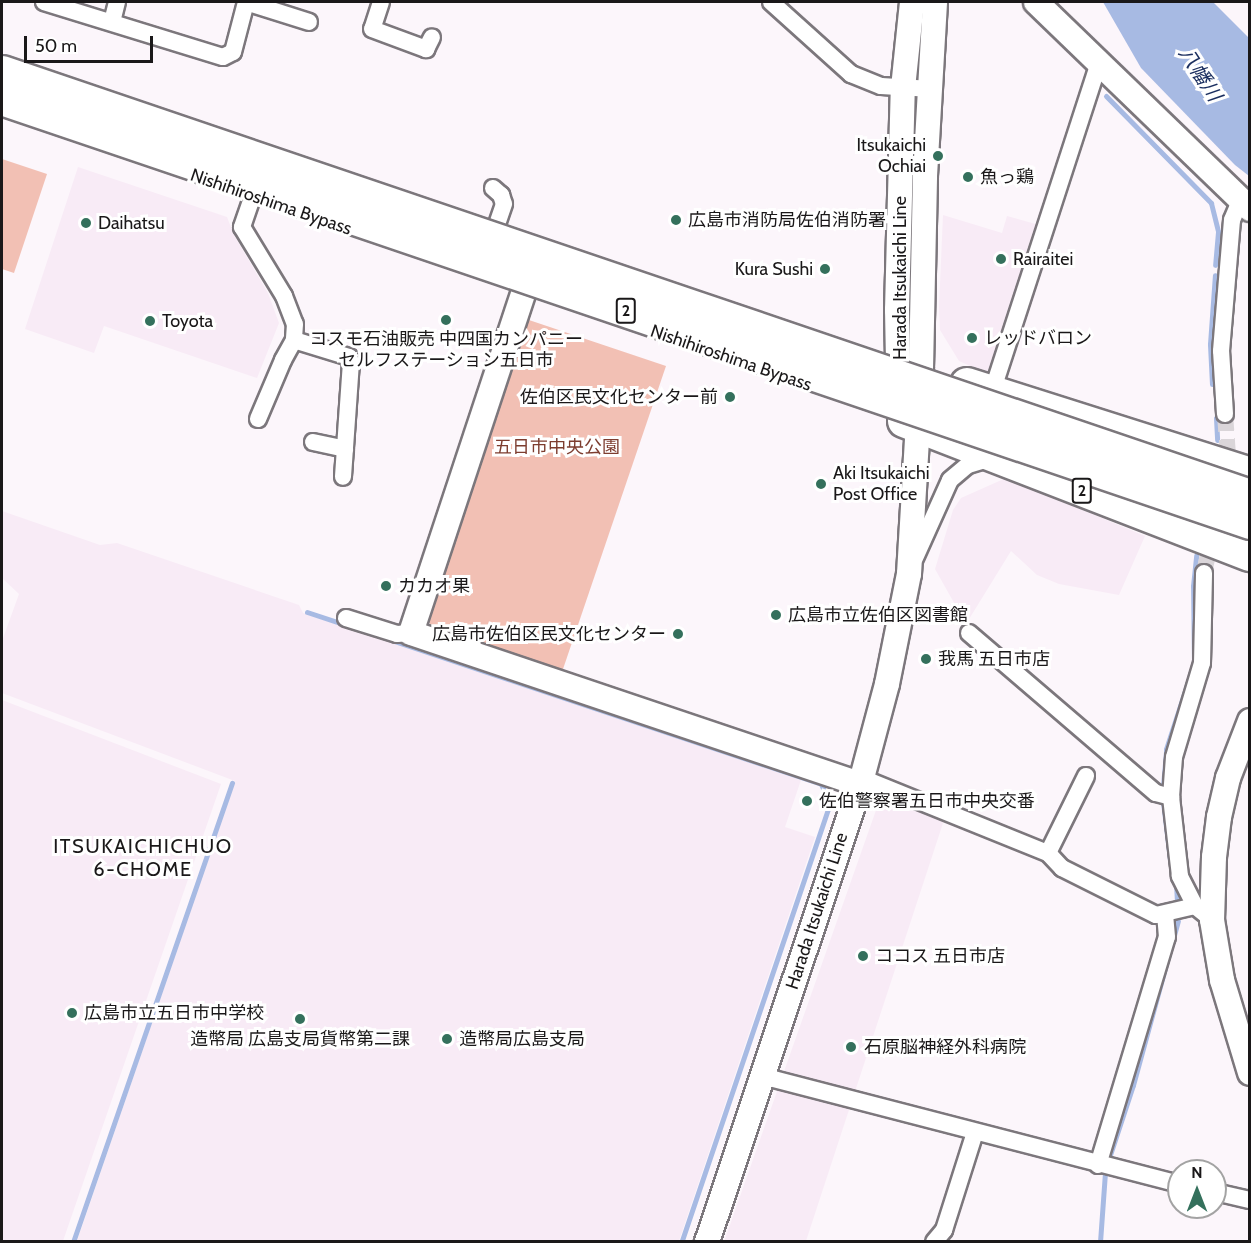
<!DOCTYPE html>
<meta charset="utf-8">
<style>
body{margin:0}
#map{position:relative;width:1251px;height:1243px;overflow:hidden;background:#fcf6fb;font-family:Cabin,"Noto Sans JP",sans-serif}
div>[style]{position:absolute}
.built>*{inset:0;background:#f8ebf6}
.green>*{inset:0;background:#f2c0b4}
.water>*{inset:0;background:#a7bae3}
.stream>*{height:5px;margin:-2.5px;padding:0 2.5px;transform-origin:2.5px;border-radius:2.5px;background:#a7bae3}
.street-tunnel>*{height:16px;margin-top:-8px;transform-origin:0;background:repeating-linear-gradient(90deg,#dad5d9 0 16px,transparent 0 24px)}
.roads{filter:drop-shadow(2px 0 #7c777c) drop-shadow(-2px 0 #7c777c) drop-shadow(0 2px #7c777c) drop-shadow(0 -2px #7c777c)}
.street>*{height:16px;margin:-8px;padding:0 8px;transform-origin:8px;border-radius:8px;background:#fff}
.secondary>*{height:24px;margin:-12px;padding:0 12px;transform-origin:12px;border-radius:12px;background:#fff}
.highway>*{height:32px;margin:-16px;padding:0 16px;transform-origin:16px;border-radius:16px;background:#fff}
.bridges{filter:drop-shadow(2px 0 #7c777c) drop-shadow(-2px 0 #7c777c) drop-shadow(0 2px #7c777c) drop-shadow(0 -2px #7c777c)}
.highway-bridge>*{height:32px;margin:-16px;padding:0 16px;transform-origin:16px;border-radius:16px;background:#fff}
.dots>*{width:16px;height:16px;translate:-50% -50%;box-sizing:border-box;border:3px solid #fff;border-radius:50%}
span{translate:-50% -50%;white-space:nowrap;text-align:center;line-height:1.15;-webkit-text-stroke:6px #fff;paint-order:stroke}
.shield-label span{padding:2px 4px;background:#fff;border:2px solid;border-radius:4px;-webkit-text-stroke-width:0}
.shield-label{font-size:16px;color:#1a1819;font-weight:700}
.poi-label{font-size:18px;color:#1a1819}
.right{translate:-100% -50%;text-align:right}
.left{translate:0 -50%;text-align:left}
.street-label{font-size:18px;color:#1a1819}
.park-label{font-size:18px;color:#7d3d2f}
.water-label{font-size:20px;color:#1a2e5f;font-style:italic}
.neighbourhood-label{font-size:20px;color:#1a1819;letter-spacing:1.5px}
.frame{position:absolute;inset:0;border:3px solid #1a1819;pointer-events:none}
.north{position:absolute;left:1167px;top:1159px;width:60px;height:60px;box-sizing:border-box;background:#fff;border:2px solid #a3a3a3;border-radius:50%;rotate:0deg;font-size:16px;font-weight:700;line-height:24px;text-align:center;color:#1a1819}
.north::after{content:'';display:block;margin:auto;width:21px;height:27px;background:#34705c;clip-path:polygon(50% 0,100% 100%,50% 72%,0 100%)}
.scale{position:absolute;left:24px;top:36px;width:129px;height:27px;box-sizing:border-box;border:3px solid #1a1819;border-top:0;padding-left:8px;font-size:18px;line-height:21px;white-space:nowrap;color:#1a1819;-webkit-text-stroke:4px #fff;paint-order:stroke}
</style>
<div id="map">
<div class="built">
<i style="clip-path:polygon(78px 167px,227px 217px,234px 235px,268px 293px,279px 323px,257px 378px,104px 326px,94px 353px,25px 329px)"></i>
<i style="clip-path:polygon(943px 215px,1002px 233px,1007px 216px,1039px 225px,988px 374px,959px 361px,940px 330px,939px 307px)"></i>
<i style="clip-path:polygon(1006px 478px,1145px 536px,1119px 595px,1059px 584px,1037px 575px,1011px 551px,966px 624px,935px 569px,953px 510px,961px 498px)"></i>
<i style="clip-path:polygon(2px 511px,100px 545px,117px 543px,299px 605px,303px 613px,801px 780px,785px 827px,815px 837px,679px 1241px,77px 1241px,235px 781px,2px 693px,2px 641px,19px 594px,2px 578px)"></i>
<i style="clip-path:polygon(2px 700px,221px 784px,63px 1241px,2px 1241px)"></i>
<i style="clip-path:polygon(881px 796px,944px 820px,806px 1241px,724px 1242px)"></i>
</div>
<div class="green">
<i style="clip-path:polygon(2px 159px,47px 174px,14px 273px,2px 269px)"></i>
<i style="clip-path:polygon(520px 317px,666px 366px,562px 672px,434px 629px,425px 617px)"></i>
</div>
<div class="water">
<i style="clip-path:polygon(1103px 2px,1213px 2px,1249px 38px,1249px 176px,1235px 165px,1141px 68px)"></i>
</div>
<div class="stream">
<i style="left:1106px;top:96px;width:150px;rotate:45.5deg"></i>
<i style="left:1211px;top:203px;width:30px;rotate:76deg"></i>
<i style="left:1218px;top:232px;width:33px;rotate:95deg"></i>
<i style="left:1212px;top:384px;width:40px;rotate:-92.9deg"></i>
<i style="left:1210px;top:344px;width:69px;rotate:-85.9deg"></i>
<i style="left:1216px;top:418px;width:22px;rotate:87deg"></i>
<i style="left:307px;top:612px;width:41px;rotate:18.4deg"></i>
<i style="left:391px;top:640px;width:453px;rotate:18.5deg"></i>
<i style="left:821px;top:784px;width:21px;rotate:65deg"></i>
<i style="left:830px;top:803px;width:464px;rotate:108.7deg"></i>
<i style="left:1163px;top:786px;width:37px;rotate:-85deg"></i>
<i style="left:1166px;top:749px;width:90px;rotate:-72deg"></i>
<i style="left:1194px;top:663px;width:77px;rotate:-90.7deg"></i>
<i style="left:1193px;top:586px;width:31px;rotate:-84deg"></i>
<i style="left:1163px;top:802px;width:58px;rotate:83.1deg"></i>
<i style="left:1176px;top:883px;width:22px;rotate:87deg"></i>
<i style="left:1108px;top:1161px;width:80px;rotate:-71.8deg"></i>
<i style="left:1133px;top:1085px;width:170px;rotate:-74.7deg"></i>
<i style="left:73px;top:1242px;width:486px;rotate:-70.9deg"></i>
<i style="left:1100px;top:1242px;width:69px;rotate:-85.9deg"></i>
</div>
<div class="street-tunnel">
<i style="left:1225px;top:472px;width:17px;rotate:-80deg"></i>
<i style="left:1228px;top:455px;width:41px;rotate:-94.2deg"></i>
<i style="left:1204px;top:573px;width:39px;rotate:-78deg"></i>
</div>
<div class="roads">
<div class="street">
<i style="left:44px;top:2px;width:187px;rotate:17.1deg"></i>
<i style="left:223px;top:57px;width:11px;rotate:-27deg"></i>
<i style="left:233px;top:52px;width:52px;rotate:-75.4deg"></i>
<i style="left:246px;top:2px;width:66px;rotate:17.6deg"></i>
<i style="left:381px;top:2px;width:28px;rotate:108deg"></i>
<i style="left:372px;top:29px;width:58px;rotate:20.3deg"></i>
<i style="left:426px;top:49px;width:13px;rotate:-63deg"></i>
<i style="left:771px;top:2px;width:108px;rotate:42deg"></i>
<i style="left:851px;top:74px;width:32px;rotate:22deg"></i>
<i style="left:881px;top:86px;width:51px;rotate:3.4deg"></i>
<i style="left:112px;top:22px;width:21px;rotate:-76deg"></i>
<i style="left:493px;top:188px;width:11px;rotate:41deg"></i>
<i style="left:501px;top:195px;width:9px;rotate:72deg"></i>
<i style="left:504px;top:204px;width:21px;rotate:109deg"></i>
<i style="left:253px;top:195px;width:34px;rotate:109deg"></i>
<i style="left:242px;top:227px;width:81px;rotate:58.7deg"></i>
<i style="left:284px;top:296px;width:30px;rotate:69deg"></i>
<i style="left:295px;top:324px;width:16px;rotate:94deg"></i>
<i style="left:294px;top:340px;width:58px;rotate:17.2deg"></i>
<i style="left:349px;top:357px;width:5px;rotate:68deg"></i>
<i style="left:351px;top:362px;width:115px;rotate:94deg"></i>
<i style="left:992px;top:392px;width:346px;rotate:-72deg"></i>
<i style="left:1225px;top:414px;width:63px;rotate:-93.6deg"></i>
<i style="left:1221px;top:351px;width:131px;rotate:-85.2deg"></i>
<i style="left:1232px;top:220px;width:21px;rotate:-67deg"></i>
<i style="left:258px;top:419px;width:64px;rotate:-67deg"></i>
<i style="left:283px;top:360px;width:23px;rotate:-61deg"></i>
<i style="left:313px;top:442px;width:33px;rotate:12deg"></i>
<i style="left:915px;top:558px;width:85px;rotate:-65.8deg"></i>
<i style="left:950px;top:480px;width:23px;rotate:-40deg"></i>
<i style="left:968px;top:465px;width:24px;rotate:-17deg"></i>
<i style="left:346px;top:618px;width:53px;rotate:17.4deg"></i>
<i style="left:397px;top:634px;width:14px;rotate:-4deg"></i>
<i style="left:969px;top:633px;width:246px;rotate:40.6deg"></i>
<i style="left:1156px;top:793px;width:16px;rotate:15deg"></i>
<i style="left:862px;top:778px;width:201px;rotate:22deg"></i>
<i style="left:1048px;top:853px;width:21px;rotate:47deg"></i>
<i style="left:1062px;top:868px;width:105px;rotate:26.6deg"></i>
<i style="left:1156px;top:915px;width:40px;rotate:-13deg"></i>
<i style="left:1195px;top:906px;width:22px;rotate:39deg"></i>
<i style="left:1048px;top:853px;width:86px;rotate:-63.7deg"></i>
<i style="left:1195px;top:906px;width:34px;rotate:-117deg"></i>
<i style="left:1180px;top:876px;width:80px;rotate:-96.5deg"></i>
<i style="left:1171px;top:797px;width:40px;rotate:-85.7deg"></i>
<i style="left:1174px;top:757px;width:98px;rotate:-73.4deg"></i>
<i style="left:1202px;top:663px;width:90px;rotate:-88.7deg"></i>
<i style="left:762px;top:1076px;width:431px;rotate:14.5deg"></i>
<i style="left:1098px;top:1165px;width:238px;rotate:-73.2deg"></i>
<i style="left:1167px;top:937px;width:23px;rotate:-95deg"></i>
<i style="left:1215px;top:1192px;width:36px;rotate:13deg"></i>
<i style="left:934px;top:1242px;width:16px;rotate:-50deg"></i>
<i style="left:944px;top:1230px;width:103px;rotate:-72.4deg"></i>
</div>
<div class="secondary">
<i style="left:1036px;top:2px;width:298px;rotate:44deg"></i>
<i style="left:525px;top:288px;width:363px;rotate:108.3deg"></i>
<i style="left:411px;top:633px;width:474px;rotate:18.6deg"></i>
<i style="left:906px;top:391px;width:31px;rotate:-105deg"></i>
<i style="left:898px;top:361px;width:51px;rotate:-91.1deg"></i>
<i style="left:897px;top:310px;width:222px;rotate:-88.5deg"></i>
<i style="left:903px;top:88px;width:86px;rotate:-84deg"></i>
<i style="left:1250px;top:721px;width:61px;rotate:111.1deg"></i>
<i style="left:1228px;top:778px;width:40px;rotate:103deg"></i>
<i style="left:1219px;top:817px;width:40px;rotate:97.1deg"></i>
<i style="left:1214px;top:857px;width:63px;rotate:91.8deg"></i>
<i style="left:1212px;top:920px;width:61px;rotate:80.5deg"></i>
<i style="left:1222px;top:980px;width:97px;rotate:73.2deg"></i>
<i style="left:707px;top:1242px;width:489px;rotate:-71.5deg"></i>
<i style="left:862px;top:778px;width:97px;rotate:-75.1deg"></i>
<i style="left:887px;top:684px;width:112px;rotate:-78.7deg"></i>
<i style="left:909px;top:574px;width:205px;rotate:-86.6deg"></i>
<i style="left:921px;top:369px;width:193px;rotate:-88.8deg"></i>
<i style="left:925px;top:176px;width:174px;rotate:-86.7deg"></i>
</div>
<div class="highway">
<i style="left:967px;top:384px;width:297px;rotate:17.6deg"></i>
<i style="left:904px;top:421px;width:371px;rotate:21.2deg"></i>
</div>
</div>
<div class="bridges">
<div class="highway-bridge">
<i style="left:2px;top:72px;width:1318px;rotate:18.76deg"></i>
<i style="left:2px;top:99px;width:1318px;rotate:18.76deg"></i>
</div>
</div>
<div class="dots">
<i style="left:938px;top:156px;background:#34705c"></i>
<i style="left:968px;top:177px;background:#34705c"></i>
<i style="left:676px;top:220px;background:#34705c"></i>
<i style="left:86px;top:223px;background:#34705c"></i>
<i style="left:1001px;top:259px;background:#34705c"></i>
<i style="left:825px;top:269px;background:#34705c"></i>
<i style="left:446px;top:320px;background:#34705c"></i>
<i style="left:150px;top:321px;background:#34705c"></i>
<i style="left:972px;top:338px;background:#34705c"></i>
<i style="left:730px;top:397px;background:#34705c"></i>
<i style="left:821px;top:484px;background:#34705c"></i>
<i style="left:386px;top:586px;background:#34705c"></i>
<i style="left:776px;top:615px;background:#34705c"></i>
<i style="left:678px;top:634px;background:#34705c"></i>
<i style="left:926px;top:659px;background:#34705c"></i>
<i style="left:807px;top:801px;background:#34705c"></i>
<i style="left:863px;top:956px;background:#34705c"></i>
<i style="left:72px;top:1013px;background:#34705c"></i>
<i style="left:300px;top:1019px;background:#34705c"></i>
<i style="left:447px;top:1039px;background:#34705c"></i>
<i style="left:851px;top:1047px;background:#34705c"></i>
</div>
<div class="shield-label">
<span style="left:626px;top:311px">2</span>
<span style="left:1082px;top:491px">2</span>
</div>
<div class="poi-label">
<span class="right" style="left:926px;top:156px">Itsukaichi<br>Ochiai</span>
<span class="left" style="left:980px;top:177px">魚っ鶏</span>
<span class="left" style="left:688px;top:220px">広島市消防局佐伯消防署</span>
<span class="left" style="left:98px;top:223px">Daihatsu</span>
<span class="left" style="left:1013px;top:259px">Rairaitei</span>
<span class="right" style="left:813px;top:269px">Kura Sushi</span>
<span class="left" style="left:162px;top:321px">Toyota</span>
<span class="left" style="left:984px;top:338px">レッドバロン</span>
<span style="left:446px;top:350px">コスモ石油販売 中四国カンパニー<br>セルフステーション五日市</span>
<span class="right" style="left:718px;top:397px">佐伯区民文化センター前</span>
<span class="left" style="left:833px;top:484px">Aki Itsukaichi<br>Post Office</span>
<span class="left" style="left:398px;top:586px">カカオ果</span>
<span class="left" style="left:788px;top:615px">広島市立佐伯区図書館</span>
<span class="right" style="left:666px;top:634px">広島市佐伯区民文化センター</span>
<span class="left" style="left:938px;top:659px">我馬 五日市店</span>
<span class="left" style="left:819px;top:801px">佐伯警察署五日市中央交番</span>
<span class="left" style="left:875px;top:956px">ココス 五日市店</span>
<span class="left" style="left:84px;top:1013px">広島市立五日市中学校</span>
<span style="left:300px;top:1039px">造幣局 広島支局貨幣第二課</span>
<span class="left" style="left:459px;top:1039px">造幣局広島支局</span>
<span class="left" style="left:864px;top:1047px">石原脳神経外科病院</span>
</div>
<div class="street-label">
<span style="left:271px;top:202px;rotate:19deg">Nishihiroshima Bypass</span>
<span style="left:900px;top:278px;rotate:-90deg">Harada Itsukaichi Line</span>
<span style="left:731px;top:358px;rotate:19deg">Nishihiroshima Bypass</span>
<span style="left:817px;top:911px;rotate:-72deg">Harada Itsukaichi Line</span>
</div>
<div class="park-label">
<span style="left:557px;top:447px">五日市中央公園</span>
</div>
<div class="water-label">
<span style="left:1200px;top:74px;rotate:57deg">八幡川</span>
</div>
<div class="neighbourhood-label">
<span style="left:143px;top:858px">ITSUKAICHICHUO<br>6-CHOME</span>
</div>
<div class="frame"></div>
<div class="north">N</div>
<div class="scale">50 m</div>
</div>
